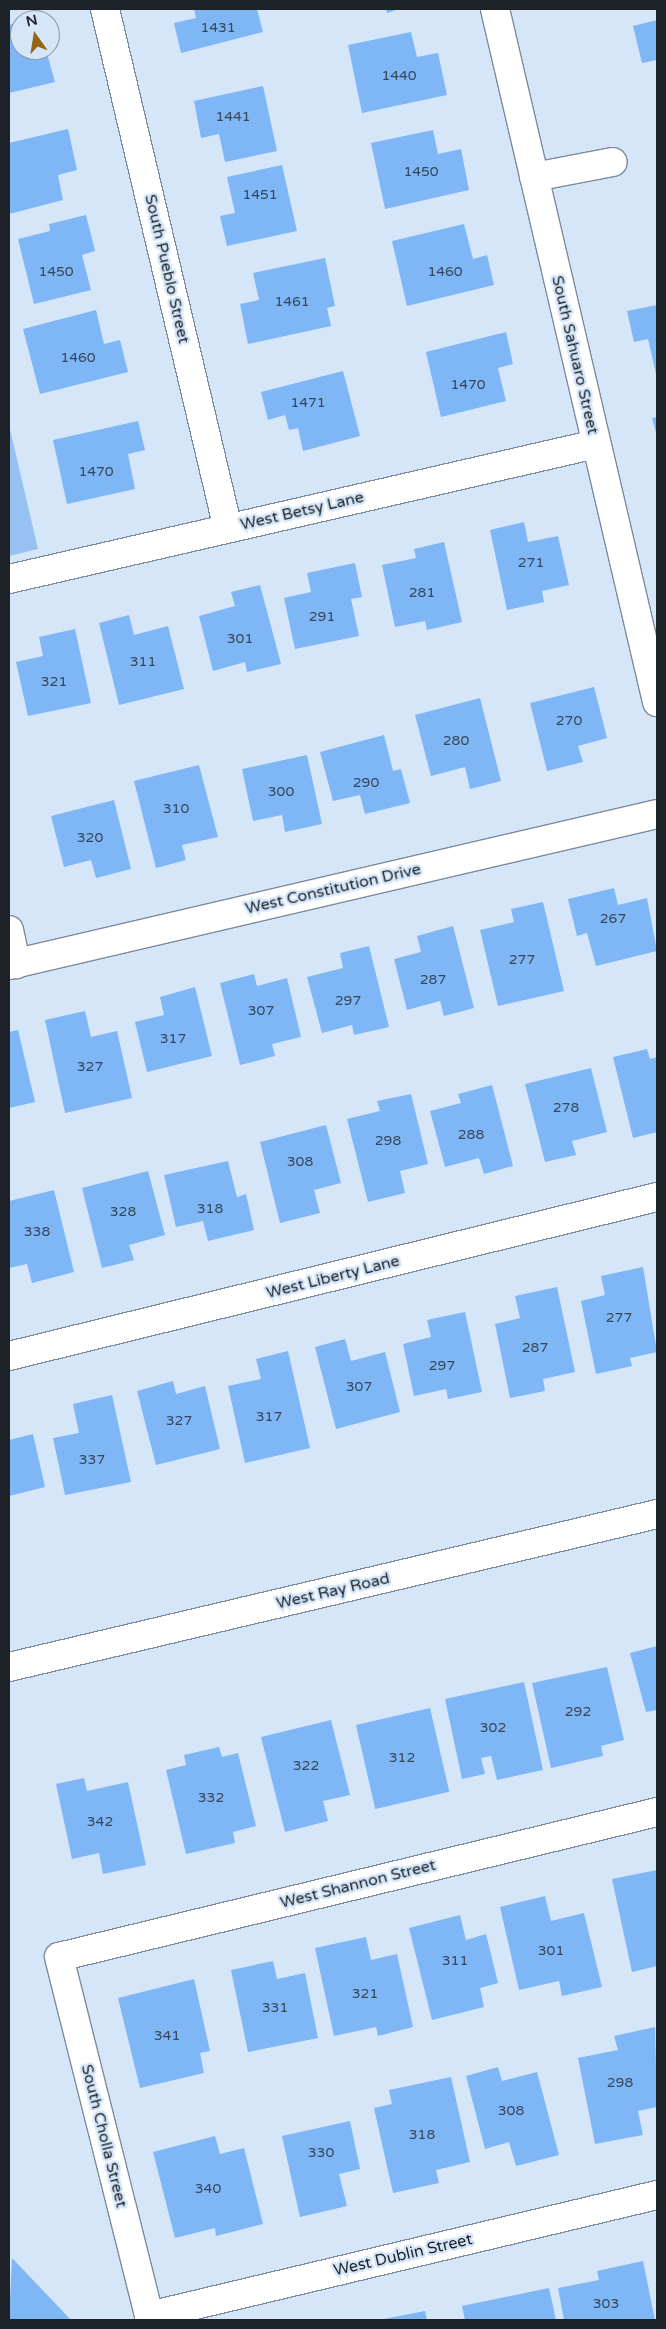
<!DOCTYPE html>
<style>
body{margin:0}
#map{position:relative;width:666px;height:2329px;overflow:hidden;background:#d5e6f9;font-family:"Varela Round",sans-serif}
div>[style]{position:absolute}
.green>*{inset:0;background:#97c1f1}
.building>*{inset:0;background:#7fb6f5;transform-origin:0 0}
.roads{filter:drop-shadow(1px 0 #7c8b9c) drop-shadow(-1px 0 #7c8b9c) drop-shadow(0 1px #7c8b9c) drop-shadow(0 -1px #7c8b9c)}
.street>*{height:28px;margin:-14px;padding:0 14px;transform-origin:14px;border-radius:14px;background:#fff}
.primary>*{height:28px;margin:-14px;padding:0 14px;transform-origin:14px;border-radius:14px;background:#fff}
span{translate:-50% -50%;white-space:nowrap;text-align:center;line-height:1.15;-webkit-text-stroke:5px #d5e6f9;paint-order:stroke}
.number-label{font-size:14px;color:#35475b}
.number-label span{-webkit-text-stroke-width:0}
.street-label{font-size:16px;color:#1c2228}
.frame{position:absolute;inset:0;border:10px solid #1c2228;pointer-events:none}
.north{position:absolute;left:10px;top:10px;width:50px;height:50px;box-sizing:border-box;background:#d5e6f9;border:1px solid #8b98a5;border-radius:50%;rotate:347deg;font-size:14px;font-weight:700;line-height:20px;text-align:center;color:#1c2228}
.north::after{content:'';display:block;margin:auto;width:18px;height:22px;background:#956415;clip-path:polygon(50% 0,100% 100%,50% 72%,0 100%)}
</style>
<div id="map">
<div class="green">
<i style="clip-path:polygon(9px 425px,38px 549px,9px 556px)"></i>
</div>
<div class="building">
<i style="clip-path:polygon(194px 9px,257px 9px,263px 32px,181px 53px,174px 23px,196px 18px)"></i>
<i style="clip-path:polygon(386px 9px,399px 9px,387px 13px)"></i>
<i style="clip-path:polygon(657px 20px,657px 60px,642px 63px,633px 26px)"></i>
<i style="clip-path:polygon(16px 23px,20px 50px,46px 50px,55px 82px,9px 93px,9px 25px)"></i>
<i style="clip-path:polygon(411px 32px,417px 57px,438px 53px,447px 95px,362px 113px,348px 45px)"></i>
<i style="clip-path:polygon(263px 86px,277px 151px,225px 162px,219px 134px,201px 138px,194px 101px)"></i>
<i style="clip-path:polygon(68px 129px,77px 170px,58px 175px,63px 200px,9px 214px,9px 143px)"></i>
<i style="clip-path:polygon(433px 130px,438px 154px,461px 149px,469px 190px,385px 209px,371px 143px)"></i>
<i style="clip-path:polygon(282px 165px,297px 231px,227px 246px,220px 216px,235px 213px,227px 177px)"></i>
<i style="clip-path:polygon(86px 215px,95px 251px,82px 255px,91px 290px,34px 304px,18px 239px,50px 231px,49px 224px)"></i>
<i style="clip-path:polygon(464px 224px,473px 259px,487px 255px,494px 285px,407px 306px,392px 241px)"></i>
<i style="clip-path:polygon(325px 258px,335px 306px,327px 308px,331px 326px,248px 344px,240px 304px,259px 300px,253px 273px)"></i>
<i style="clip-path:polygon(657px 305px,657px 373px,656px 374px,648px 339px,634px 342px,627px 311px)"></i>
<i style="clip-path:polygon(96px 310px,104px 344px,120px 340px,128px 372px,40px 394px,23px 329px)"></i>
<i style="clip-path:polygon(506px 332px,513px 364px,498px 368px,506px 401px,441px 417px,426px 352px)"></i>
<i style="clip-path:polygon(343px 371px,360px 436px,303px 451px,298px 428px,289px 430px,285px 415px,268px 420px,261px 392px)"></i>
<i style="clip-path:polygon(657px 417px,657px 436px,652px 418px)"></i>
<i style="clip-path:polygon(138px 421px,145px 450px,128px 454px,135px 489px,67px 504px,53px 440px)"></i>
<i style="clip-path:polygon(524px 522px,528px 542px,558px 536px,569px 585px,542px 591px,544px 602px,507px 610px,490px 530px)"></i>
<i style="clip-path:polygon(444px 542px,462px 622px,427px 630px,425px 621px,395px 627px,382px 565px,416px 558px,414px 549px)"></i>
<i style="clip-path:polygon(355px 563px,362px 597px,351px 599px,359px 636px,295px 649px,284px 598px,311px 592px,307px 573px)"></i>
<i style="clip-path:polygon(260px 585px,281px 664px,247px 672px,245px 662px,213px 671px,199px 616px,235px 606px,231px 592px)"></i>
<i style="clip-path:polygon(129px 615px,134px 635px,168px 626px,184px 689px,119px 705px,99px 623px)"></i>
<i style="clip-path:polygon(75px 629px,91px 703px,28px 716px,16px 662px,43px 656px,39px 637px)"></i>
<i style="clip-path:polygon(594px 687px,607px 738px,578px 746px,583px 762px,547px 771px,530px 703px)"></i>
<i style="clip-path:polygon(480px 698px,501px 781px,470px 789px,465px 767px,431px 776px,415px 715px)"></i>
<i style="clip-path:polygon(384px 735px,393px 771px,401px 769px,410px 803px,365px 814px,360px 795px,333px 801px,320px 752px)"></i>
<i style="clip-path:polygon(307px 755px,322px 824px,285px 832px,282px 815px,253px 821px,242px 769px)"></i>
<i style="clip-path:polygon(199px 765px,218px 837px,182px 845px,186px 860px,156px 868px,134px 781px)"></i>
<i style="clip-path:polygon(114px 800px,131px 869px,96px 878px,91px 860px,64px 867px,51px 816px)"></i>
<i style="clip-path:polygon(614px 888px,618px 905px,647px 898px,657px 951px,596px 966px,587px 933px,577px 936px,568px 899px)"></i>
<i style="clip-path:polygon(543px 902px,564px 991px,498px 1006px,480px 930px,514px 922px,511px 909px)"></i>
<i style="clip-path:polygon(453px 926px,474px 1008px,444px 1016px,440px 1001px,407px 1010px,394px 959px,421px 952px,417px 936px)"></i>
<i style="clip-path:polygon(369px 946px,389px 1027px,354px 1035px,352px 1025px,322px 1033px,307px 977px,343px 968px,340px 953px)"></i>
<i style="clip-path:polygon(254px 974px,257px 986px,287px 978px,301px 1037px,272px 1044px,275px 1056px,240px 1065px,220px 983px)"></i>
<i style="clip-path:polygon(195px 987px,212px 1056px,147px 1072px,135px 1022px,164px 1015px,160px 997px)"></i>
<i style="clip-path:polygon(85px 1011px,91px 1037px,117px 1031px,132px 1098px,65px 1113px,45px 1020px)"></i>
<i style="clip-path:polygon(18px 1030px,35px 1102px,9px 1108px,9px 1032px)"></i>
<i style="clip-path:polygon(647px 1049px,650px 1059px,657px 1057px,657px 1132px,633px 1138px,613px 1057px)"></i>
<i style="clip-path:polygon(591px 1068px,607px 1132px,572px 1141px,576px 1155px,545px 1162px,525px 1084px)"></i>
<i style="clip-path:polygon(492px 1085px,513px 1166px,484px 1174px,479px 1158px,445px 1167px,430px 1111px,461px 1103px,458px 1094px)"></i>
<i style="clip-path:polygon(411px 1094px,428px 1164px,400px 1171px,405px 1193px,368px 1202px,347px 1119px,380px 1111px,377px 1101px)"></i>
<i style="clip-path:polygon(326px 1125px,341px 1183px,314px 1190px,320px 1213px,280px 1223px,260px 1142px)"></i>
<i style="clip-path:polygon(228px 1161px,237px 1197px,246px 1194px,254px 1230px,208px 1241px,203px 1221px,176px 1227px,164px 1175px)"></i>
<i style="clip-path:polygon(148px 1171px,165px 1235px,129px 1245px,134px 1260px,102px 1268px,82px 1188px)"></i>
<i style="clip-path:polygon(54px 1190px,74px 1272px,32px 1283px,27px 1264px,9px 1268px,9px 1201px)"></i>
<i style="clip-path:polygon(643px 1267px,657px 1352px,630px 1358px,632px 1366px,596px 1374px,581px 1301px,605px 1295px,601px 1276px)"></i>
<i style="clip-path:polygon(557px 1287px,575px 1372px,543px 1379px,545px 1391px,510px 1398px,495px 1324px,520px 1318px,515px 1296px)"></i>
<i style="clip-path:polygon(465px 1312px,482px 1392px,448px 1399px,446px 1389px,414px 1396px,403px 1344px,431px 1337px,427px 1320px)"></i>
<i style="clip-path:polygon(345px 1339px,351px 1361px,385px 1352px,400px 1412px,336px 1429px,315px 1347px)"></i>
<i style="clip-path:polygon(288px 1351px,310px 1448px,245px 1463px,228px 1386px,261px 1379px,256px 1359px)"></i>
<i style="clip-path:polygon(173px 1381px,176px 1394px,205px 1386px,220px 1449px,156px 1465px,137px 1391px)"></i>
<i style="clip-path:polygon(112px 1395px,131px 1482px,65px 1495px,53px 1438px,79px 1433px,73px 1404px)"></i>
<i style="clip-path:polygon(33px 1434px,45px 1487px,9px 1496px,9px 1440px)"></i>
<i style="clip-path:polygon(657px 1646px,657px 1710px,646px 1712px,630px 1653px)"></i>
<i style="clip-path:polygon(607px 1667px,624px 1740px,601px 1746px,603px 1756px,551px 1768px,532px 1683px)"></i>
<i style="clip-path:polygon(524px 1682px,543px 1770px,497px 1780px,491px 1756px,481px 1758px,485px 1774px,462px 1779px,445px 1699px)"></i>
<i style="left:430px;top:1708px;width:86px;height:76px;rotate:77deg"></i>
<i style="clip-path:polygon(331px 1720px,350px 1795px,323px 1801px,328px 1821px,285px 1832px,261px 1737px)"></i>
<i style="clip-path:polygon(219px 1747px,222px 1757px,238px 1753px,256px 1826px,233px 1832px,235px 1843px,186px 1854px,166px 1770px,186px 1765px,184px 1755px)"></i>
<i style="clip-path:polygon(84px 1778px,87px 1791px,128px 1782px,146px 1865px,103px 1874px,99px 1853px,72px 1859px,56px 1784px)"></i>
<i style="clip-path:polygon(657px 1870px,657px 1966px,632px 1972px,612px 1879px)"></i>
<i style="clip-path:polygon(545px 1896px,551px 1921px,584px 1913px,602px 1987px,562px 1996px,559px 1981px,519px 1990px,500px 1907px)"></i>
<i style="clip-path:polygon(460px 1915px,466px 1940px,486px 1934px,498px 1983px,480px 1988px,484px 2007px,432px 2020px,409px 1928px)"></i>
<i style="clip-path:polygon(366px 1937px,371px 1960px,397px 1954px,413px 2027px,378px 2036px,376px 2027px,334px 2036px,315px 1948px)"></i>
<i style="clip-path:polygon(273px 1961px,277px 1979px,305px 1973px,318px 2038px,248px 2052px,231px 1970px)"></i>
<i style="clip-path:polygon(194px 1979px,210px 2051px,200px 2053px,204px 2073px,140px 2088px,118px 1998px)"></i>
<i style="clip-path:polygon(655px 2027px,657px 2107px,638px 2111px,643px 2135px,595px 2144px,578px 2058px,618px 2050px,614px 2036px)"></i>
<i style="clip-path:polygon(498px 2067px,502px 2081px,537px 2072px,559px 2155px,516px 2166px,509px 2142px,485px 2149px,466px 2076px)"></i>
<i style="clip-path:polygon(451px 2077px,470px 2162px,436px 2170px,439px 2183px,393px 2193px,374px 2108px,392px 2104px,389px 2090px)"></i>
<i style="clip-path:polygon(350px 2121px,360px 2169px,339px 2174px,347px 2206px,300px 2217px,282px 2136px)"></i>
<i style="clip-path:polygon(215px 2136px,220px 2154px,244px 2148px,263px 2224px,216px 2236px,215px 2228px,175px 2238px,153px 2152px)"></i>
<i style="clip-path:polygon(12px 2258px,71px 2320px,9px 2320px)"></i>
<i style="clip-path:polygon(643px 2261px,655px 2320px,564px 2320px,558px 2288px,599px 2280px,597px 2271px)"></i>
<i style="clip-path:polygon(549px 2288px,556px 2320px,465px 2320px,462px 2306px)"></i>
<i style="clip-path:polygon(425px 2311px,427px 2320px,384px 2320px,384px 2319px)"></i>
</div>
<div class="roads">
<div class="street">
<i style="left:105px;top:9px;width:534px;rotate:76.69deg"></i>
<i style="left:495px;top:9px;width:712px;rotate:76.84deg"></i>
<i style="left:534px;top:177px;width:80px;rotate:-10.8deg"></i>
<i style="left:9px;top:579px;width:602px;rotate:-12.95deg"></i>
<i style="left:9px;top:930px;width:35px;rotate:78deg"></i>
<i style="left:9px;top:965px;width:665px;rotate:-13.12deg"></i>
<i style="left:9px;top:1356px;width:667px;rotate:-13.79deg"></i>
<i style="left:657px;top:1812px;width:615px;rotate:166.37deg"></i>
<i style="left:59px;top:1957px;width:370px;rotate:75.9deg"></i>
<i style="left:149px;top:2316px;width:522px;rotate:-13.4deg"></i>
</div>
<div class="primary">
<i style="left:9px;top:1667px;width:666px;rotate:-13.28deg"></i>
</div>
</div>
<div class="number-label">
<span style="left:218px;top:28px">1431</span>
<span style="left:399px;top:76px">1440</span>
<span style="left:233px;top:117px">1441</span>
<span style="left:421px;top:172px">1450</span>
<span style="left:260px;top:195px">1451</span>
<span style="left:56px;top:272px">1450</span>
<span style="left:445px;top:272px">1460</span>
<span style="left:292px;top:302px">1461</span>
<span style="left:78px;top:358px">1460</span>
<span style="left:468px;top:385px">1470</span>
<span style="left:308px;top:403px">1471</span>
<span style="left:96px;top:472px">1470</span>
<span style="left:531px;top:563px">271</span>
<span style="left:422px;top:593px">281</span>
<span style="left:322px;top:617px">291</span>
<span style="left:240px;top:639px">301</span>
<span style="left:143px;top:662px">311</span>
<span style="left:54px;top:682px">321</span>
<span style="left:569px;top:721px">270</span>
<span style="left:456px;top:741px">280</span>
<span style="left:366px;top:783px">290</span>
<span style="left:281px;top:792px">300</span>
<span style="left:176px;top:809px">310</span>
<span style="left:90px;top:838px">320</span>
<span style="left:613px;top:919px">267</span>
<span style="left:522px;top:960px">277</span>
<span style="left:433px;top:980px">287</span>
<span style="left:348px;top:1001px">297</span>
<span style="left:261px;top:1011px">307</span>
<span style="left:173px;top:1039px">317</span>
<span style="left:90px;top:1067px">327</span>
<span style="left:566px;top:1108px">278</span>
<span style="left:471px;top:1135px">288</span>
<span style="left:388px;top:1141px">298</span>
<span style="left:300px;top:1162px">308</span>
<span style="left:210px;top:1209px">318</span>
<span style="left:123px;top:1212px">328</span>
<span style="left:37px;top:1232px">338</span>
<span style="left:619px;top:1318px">277</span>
<span style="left:535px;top:1348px">287</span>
<span style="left:442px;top:1366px">297</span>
<span style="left:359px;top:1387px">307</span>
<span style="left:269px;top:1417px">317</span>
<span style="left:179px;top:1421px">327</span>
<span style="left:92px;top:1460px">337</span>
<span style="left:578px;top:1712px">292</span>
<span style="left:493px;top:1728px">302</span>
<span style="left:402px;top:1758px">312</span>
<span style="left:306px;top:1766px">322</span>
<span style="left:211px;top:1798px">332</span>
<span style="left:100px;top:1822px">342</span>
<span style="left:551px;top:1951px">301</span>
<span style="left:455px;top:1961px">311</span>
<span style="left:365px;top:1994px">321</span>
<span style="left:275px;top:2008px">331</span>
<span style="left:167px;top:2036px">341</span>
<span style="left:620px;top:2083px">298</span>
<span style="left:511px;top:2111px">308</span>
<span style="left:422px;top:2135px">318</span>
<span style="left:321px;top:2153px">330</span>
<span style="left:208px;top:2189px">340</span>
<span style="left:606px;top:2304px">303</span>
</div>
<div class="street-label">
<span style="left:167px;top:269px;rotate:77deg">South Pueblo Street</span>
<span style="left:575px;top:355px;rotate:77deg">South Sahuaro Street</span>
<span style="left:302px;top:511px;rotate:-13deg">West Betsy Lane</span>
<span style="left:333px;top:889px;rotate:-13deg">West Constitution Drive</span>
<span style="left:333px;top:1277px;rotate:-14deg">West Liberty Lane</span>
<span style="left:333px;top:1591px;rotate:-13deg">West Ray Road</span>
<span style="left:358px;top:1884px;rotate:-14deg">West Shannon Street</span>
<span style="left:104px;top:2136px;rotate:76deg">South Cholla Street</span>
<span style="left:403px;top:2255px;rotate:-13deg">West Dublin Street</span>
</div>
<div class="frame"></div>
<div class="north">N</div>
</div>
